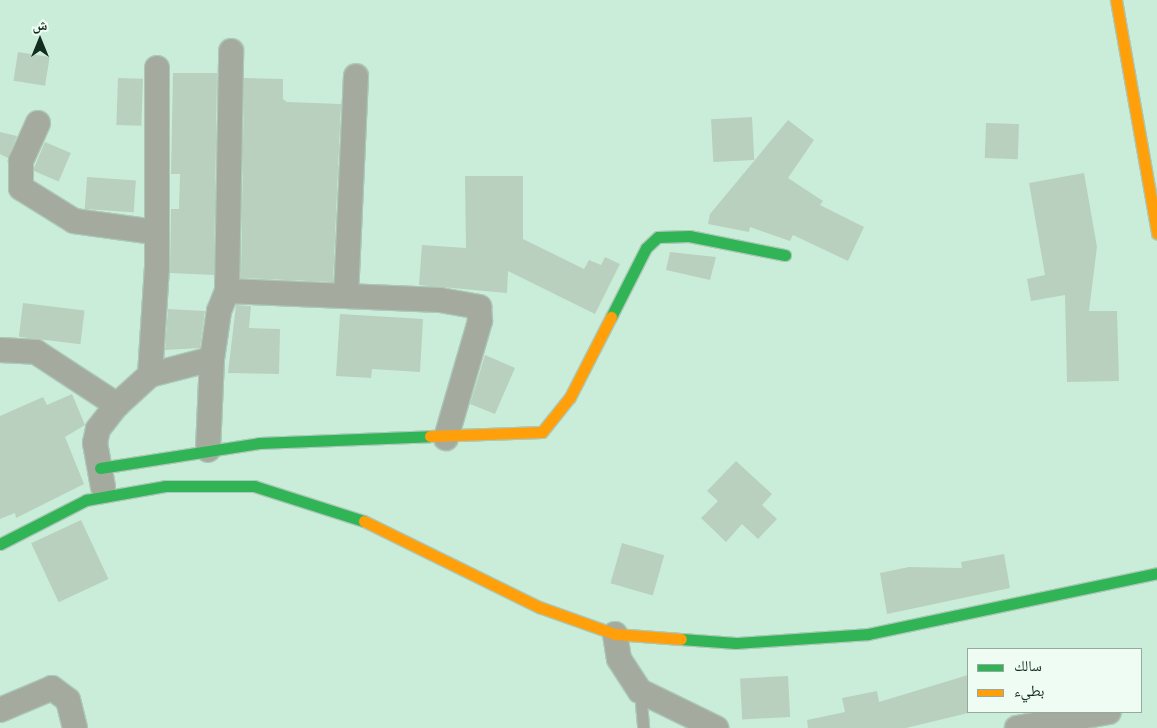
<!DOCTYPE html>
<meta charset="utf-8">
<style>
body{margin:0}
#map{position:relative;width:1157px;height:728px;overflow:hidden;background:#caedd9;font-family:Manrope,"Noto Naskh Arabic",sans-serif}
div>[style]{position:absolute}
.building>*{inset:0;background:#b9d0be;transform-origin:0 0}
.roads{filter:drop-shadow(1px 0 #abc8b8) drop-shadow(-1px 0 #abc8b8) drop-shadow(0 1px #abc8b8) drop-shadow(0 -1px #abc8b8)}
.lane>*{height:11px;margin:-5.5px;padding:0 5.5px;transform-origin:5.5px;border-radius:5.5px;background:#a5aa9f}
.street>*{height:24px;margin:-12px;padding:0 12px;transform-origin:12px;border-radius:12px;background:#a5aa9f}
.fast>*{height:11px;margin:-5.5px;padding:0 5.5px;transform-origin:5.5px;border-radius:5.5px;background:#30b455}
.slow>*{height:11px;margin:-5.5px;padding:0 5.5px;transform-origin:5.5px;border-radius:5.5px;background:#ff9f0a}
span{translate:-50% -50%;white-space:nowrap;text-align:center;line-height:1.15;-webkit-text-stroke:5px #effcf4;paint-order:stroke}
.legend{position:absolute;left:967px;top:648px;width:175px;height:65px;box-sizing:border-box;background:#effcf4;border:1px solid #97a99f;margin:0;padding:6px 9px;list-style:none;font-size:15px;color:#122c1f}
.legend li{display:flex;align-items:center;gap:10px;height:25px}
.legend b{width:25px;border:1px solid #97a99f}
.north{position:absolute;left:15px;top:15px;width:50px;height:50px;-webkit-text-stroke:4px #effcf4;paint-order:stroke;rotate:0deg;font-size:14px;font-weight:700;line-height:20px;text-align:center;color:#122c1f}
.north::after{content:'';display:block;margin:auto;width:18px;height:22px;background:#122c1f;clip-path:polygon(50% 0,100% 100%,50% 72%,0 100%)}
</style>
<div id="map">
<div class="building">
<i style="left:18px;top:52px;width:32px;height:29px;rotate:9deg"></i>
<i style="clip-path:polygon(173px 73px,217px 73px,214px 275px,170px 273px,171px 209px,179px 209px,180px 174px,171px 174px)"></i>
<i style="left:118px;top:78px;width:25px;height:47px;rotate:2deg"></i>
<i style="clip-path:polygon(244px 78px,283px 79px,283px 99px,287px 102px,341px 104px,333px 282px,241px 278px)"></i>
<i style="left:752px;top:117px;width:43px;height:41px;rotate:87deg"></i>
<i style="clip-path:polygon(788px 120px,814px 140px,788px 178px,823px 201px,820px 205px,864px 227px,848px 261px,793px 235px,790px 241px,750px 227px,749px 232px,708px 224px,710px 214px)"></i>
<i style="left:986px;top:123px;width:33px;height:35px;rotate:2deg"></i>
<i style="clip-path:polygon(0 132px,17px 136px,8px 158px,0 154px)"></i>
<i style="left:45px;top:142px;width:28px;height:31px;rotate:23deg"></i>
<i style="clip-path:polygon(1084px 173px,1097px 247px,1089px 311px,1117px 311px,1119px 381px,1067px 382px,1065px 295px,1031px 301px,1027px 279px,1045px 275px,1029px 183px)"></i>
<i style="clip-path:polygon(465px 176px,523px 176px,523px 239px,584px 269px,589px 260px,601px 265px,605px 257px,620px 264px,595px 314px,508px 271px,507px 293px,419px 285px,422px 245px,466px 248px)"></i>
<i style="left:87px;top:177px;width:49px;height:32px;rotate:4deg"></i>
<i style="clip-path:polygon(670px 252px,716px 257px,710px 280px,666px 270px)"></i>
<i style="left:23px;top:303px;width:62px;height:34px;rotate:7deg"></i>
<i style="clip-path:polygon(236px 305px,251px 306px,249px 328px,280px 329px,279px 374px,228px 373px)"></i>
<i style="clip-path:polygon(168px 309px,205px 311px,200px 348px,165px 350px)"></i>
<i style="clip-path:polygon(340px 314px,423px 319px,420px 372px,372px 369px,371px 378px,336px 376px)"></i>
<i style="clip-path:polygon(485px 355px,515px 368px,495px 414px,470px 404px)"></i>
<i style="clip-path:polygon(72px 394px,85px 425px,65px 437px,84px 484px,16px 518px,15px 513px,0 519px,0 416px,43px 397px,47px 405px)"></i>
<i style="clip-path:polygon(736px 461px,772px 494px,762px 505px,777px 519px,758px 539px,742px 524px,726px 542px,701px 518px,718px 501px,707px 491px)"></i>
<i style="left:81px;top:520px;width:65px;height:55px;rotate:65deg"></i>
<i style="left:622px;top:543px;width:44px;height:42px;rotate:16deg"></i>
<i style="clip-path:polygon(1004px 554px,1010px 588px,887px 614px,880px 573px,909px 567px,962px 568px,961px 562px)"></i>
<i style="clip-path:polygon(968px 675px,968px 713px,906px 728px,808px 728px,807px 720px,845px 712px,842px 698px,877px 691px,879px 702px)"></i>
<i style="left:788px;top:676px;width:41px;height:48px;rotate:87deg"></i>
</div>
<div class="roads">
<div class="lane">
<i style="left:640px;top:691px;width:37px;rotate:85deg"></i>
</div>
<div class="street">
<i style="left:38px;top:123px;width:42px;rotate:114.1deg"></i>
<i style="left:21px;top:161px;width:27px;rotate:90deg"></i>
<i style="left:21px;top:188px;width:62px;rotate:31.9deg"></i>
<i style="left:74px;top:221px;width:81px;rotate:7.8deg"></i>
<i style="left:227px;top:291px;width:213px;rotate:2.4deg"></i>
<i style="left:440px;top:300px;width:40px;rotate:10deg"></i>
<i style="left:479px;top:307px;width:14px;rotate:86deg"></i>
<i style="left:480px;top:321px;width:122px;rotate:106.2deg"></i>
<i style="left:346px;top:296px;width:220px;rotate:-87.4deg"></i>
<i style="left:0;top:350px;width:36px;rotate:3deg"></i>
<i style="left:36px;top:352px;width:97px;rotate:33.2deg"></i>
<i style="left:150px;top:375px;width:107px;rotate:-86.3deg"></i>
<i style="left:157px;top:268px;width:200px;rotate:-90deg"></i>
<i style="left:208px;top:450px;width:91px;rotate:-87.5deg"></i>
<i style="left:103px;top:487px;width:45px;rotate:-100.3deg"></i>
<i style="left:95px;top:443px;width:14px;rotate:-78deg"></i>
<i style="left:98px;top:429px;width:31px;rotate:-52deg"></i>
<i style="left:117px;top:405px;width:45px;rotate:-42.3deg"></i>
<i style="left:150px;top:375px;width:64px;rotate:-14.5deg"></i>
<i style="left:212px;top:359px;width:49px;rotate:-81.7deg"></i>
<i style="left:219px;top:311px;width:22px;rotate:-68deg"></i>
<i style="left:227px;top:291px;width:240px;rotate:-89deg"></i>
<i style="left:615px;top:634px;width:25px;rotate:81deg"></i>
<i style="left:619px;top:659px;width:38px;rotate:57deg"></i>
<i style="left:640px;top:691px;width:85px;rotate:26deg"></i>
<i style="left:0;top:710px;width:56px;rotate:-22.9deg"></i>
<i style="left:52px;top:688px;width:20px;rotate:37deg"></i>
<i style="left:68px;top:700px;width:29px;rotate:76deg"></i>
<i style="left:1017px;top:728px;width:93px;rotate:-9.9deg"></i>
</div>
<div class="fast">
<i style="left:611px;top:317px;width:77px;rotate:-63.1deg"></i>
<i style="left:646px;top:248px;width:16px;rotate:-43deg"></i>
<i style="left:658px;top:237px;width:31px;rotate:-2deg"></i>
<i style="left:689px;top:236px;width:98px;rotate:11.2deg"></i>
<i style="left:100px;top:468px;width:161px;rotate:-8.9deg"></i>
<i style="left:259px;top:443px;width:171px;rotate:-2.3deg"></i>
<i style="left:0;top:544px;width:97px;rotate:-27.1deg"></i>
<i style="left:86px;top:500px;width:80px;rotate:-10deg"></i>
<i style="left:165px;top:486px;width:89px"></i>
<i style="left:254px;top:486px;width:115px;rotate:17.7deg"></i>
<i style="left:681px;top:639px;width:55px;rotate:4.2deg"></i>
<i style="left:736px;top:643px;width:132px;rotate:-3.9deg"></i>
<i style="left:868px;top:634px;width:295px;rotate:-11.9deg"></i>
</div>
<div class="slow">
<i style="left:1116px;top:0;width:237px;rotate:80deg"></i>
<i style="left:430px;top:436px;width:112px;rotate:-2deg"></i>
<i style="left:542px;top:432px;width:45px;rotate:-51.3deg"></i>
<i style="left:570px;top:397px;width:90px;rotate:-62.9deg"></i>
<i style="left:364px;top:521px;width:195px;rotate:26.2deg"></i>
<i style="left:539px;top:607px;width:81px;rotate:19.6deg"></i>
<i style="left:615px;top:634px;width:66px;rotate:4.3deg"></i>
</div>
</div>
<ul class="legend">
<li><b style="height:6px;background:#30b455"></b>سالك</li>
<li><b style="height:6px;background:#ff9f0a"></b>بطيء</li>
</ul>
<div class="north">ش</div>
</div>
